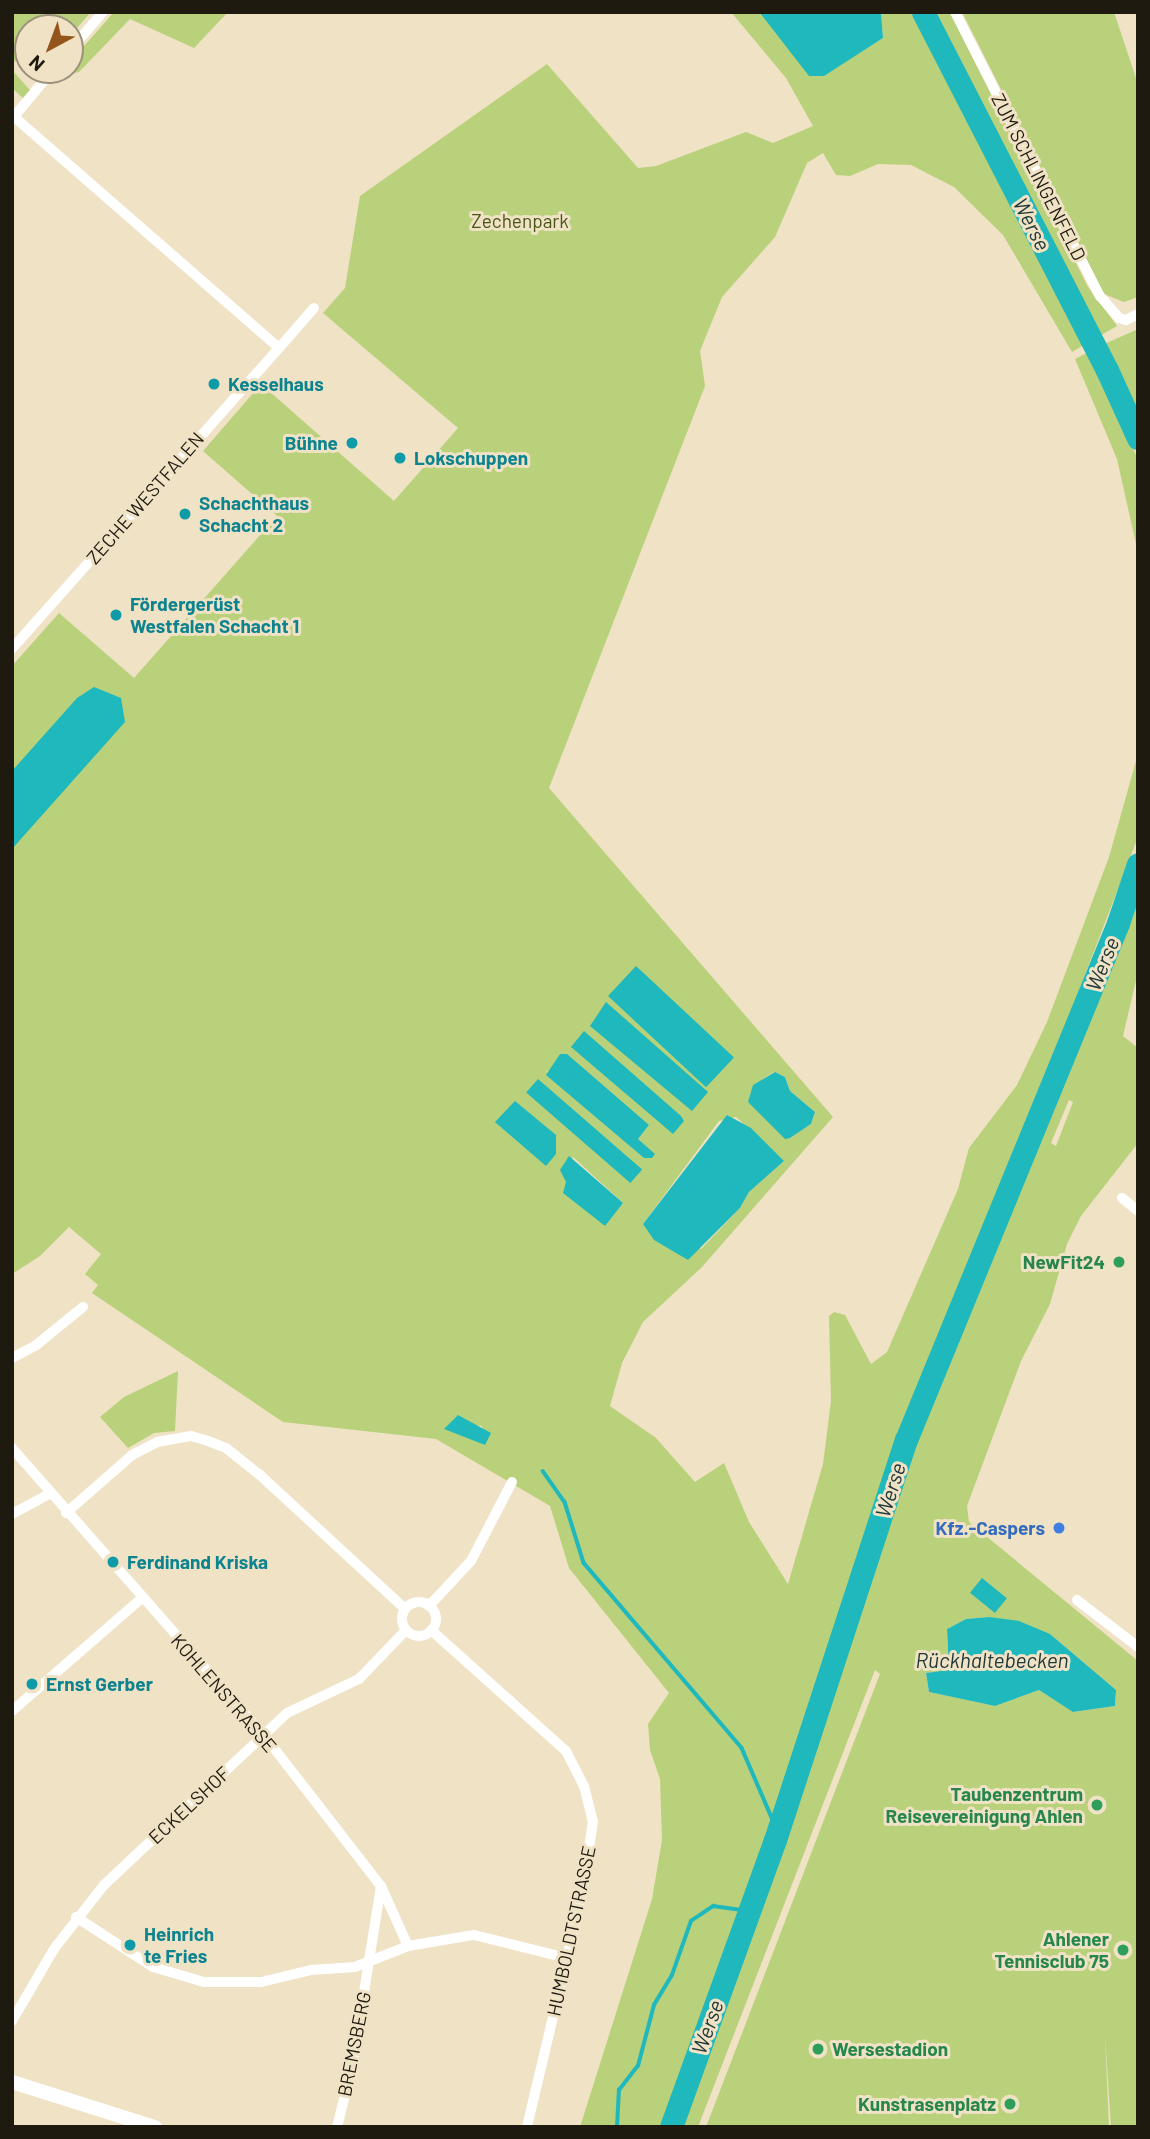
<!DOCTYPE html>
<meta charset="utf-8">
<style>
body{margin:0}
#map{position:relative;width:1150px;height:2139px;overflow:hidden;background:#efe2c5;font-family:Barlow,sans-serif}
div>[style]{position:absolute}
.green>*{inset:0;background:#bad17b}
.water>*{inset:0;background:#1eb8bd;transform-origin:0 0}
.stream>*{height:3.5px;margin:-1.75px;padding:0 1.75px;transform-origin:1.75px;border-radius:1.75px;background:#1eb8bd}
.river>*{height:23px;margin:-11.5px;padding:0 11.5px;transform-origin:11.5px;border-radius:11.5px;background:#1eb8bd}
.minor>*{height:10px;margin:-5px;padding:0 5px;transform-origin:5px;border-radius:5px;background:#fff}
.minor>.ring{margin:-5px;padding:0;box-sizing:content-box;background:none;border:10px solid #fff;border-radius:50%}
.tertiary>*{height:14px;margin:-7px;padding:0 7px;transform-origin:7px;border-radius:7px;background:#fff}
.dots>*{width:19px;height:19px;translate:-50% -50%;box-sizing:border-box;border:4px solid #efe2c5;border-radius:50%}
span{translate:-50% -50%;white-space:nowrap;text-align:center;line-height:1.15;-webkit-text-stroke:6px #efe2c5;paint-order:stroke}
.street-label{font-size:19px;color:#1f1a10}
.park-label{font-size:19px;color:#485617}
.culture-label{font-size:19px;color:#0d838f;font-weight:700}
.left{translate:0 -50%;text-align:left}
.right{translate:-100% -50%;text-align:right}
.leisure-label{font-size:19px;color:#27864d;font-weight:700}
.shop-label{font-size:19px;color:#366cbe;font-weight:700}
.water-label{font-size:21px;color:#213839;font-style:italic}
.frame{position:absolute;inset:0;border:14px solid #1f1a10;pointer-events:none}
.north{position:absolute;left:14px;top:14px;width:70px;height:70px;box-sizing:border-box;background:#efe2c5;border:2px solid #9c927d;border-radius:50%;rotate:221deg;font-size:19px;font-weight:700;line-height:28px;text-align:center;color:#1f1a10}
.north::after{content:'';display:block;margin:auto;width:24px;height:32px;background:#93551b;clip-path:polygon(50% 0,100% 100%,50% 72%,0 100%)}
</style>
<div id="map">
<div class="green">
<i style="clip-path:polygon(12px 12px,91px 12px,70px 36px,70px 28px,28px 28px,28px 55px,12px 63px)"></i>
<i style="clip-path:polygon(114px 12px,228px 12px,194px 48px,130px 19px,79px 72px,69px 74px,64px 70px,70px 70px,70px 62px)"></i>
<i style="clip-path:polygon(evenodd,731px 12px,761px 12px,810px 76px,824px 75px,883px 38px,881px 12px,950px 12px,1088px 287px,1117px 326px,1072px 352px,1003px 235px,954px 187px,911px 165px,878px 164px,850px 176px,836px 175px,823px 153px,807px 163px,775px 237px,722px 297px,700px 351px,705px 386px,549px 788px,833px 1117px,702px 1267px,643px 1322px,622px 1363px,610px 1406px,656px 1438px,695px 1482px,724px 1463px,749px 1522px,788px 1584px,823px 1464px,831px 1401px,829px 1316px,834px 1312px,845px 1315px,871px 1364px,887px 1352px,958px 1189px,969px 1148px,1017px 1085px,1047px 1022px,1109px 857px,1138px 754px,1138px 837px,1022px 1138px,1033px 1143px,1138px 885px,1138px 972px,1123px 1036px,1138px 1048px,1138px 1143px,1081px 1216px,1067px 1244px,1050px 1304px,1021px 1361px,967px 1506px,969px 1522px,1138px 1661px,1138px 2127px,1111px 2127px,1105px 2035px,1109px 2127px,706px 2127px,880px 1674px,875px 1670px,698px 2127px,580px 2127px,652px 1899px,662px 1840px,660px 1779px,650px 1750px,648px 1724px,669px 1693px,569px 1568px,550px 1506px,436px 1439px,283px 1422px,92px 1293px,98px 1285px,85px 1274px,101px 1254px,69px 1227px,40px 1256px,12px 1274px,12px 666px,59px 613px,134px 678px,277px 516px,203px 451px,261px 384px,394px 501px,458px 428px,323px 313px,345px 288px,360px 196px,547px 64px,638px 168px,656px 166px,746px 132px,773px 143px,813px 126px,786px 78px,731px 12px,545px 1070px,649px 1125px,638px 1139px,652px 1158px,644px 1158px,545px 1070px,731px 12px,774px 1072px,785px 1077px,790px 1091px,815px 1112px,811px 1124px,790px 1138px,753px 1085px,774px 1072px,731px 12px,1069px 1100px,1073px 1102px,1056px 1146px,1051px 1143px,1069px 1100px,731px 12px,736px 1117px,784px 1161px,749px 1192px,740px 1208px,701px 1249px,643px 1224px,719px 1121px,736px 1117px,731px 12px,573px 1157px,622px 1202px,623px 1205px,566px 1182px,573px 1157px,731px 12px,451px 1424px,482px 1426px,485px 1445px,446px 1428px,451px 1424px,731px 12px,989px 1617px,1050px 1634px,1116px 1690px,1115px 1706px,1074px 1712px,1039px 1690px,995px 1706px,929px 1692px,926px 1673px,949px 1671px,947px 1629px,966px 1619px,989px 1617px)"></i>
<i style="clip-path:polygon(962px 12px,1114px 12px,1138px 84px,1138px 297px,1124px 302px,1104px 294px)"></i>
<i style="clip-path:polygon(12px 70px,30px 90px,24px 99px,12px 88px)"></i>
<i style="clip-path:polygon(1138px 329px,1138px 423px,1100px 346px)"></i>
<i style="clip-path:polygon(1091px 351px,1138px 460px,1138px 553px,1117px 459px,1075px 359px)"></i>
<i style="clip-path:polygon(178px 1371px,175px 1431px,154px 1433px,128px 1448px,100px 1417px,124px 1397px)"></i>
</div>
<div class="water">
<i style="clip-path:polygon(881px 12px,883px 38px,824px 76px,809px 76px,760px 13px)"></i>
<i style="clip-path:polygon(94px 687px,121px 698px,125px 722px,12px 849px,12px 771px,77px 698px)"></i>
<i style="left:636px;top:966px;width:134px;height:41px;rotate:43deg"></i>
<i style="clip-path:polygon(606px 1002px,708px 1092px,692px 1111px,590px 1026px)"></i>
<i style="clip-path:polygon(584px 1031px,681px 1116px,684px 1121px,673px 1134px,571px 1047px)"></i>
<i style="clip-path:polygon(560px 1054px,567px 1054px,649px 1125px,638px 1139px,655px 1154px,652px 1158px,644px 1158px,546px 1075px)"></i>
<i style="clip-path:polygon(775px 1072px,785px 1077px,790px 1091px,815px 1112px,811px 1124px,790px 1138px,785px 1139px,748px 1102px,753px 1085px)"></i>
<i style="left:538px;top:1079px;width:138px;height:18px;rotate:41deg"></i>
<i style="clip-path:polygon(515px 1101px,556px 1135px,556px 1154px,546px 1166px,495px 1122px)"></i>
<i style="clip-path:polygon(727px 1115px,751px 1128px,784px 1161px,749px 1192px,740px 1208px,688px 1260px,654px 1240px,643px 1224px)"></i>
<i style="clip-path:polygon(569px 1156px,623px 1203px,605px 1226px,563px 1193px,566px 1182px,560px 1170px)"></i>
<i style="clip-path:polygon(458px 1415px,491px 1433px,485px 1445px,444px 1429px)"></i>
<i style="left:982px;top:1578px;width:32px;height:19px;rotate:39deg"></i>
<i style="clip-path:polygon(989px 1617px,1019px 1621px,1050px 1634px,1116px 1690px,1115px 1706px,1073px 1712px,1039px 1690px,995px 1706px,929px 1692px,926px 1673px,949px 1670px,947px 1629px,966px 1619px)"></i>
</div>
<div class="stream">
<i style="left:543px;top:1471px;width:38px;rotate:55deg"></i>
<i style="left:565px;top:1502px;width:64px;rotate:72.7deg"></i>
<i style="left:584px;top:1563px;width:243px;rotate:49.5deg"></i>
<i style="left:742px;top:1748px;width:78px;rotate:66.7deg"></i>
<i style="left:773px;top:1820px;width:20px;rotate:84deg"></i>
<i style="left:617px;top:2127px;width:37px;rotate:-87deg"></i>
<i style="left:619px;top:2090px;width:31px;rotate:-52deg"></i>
<i style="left:638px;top:2066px;width:63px;rotate:-75.3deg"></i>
<i style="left:654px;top:2005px;width:35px;rotate:-59deg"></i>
<i style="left:672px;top:1975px;width:57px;rotate:-70.6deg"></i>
<i style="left:691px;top:1921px;width:27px;rotate:-34deg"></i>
<i style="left:713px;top:1906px;width:36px;rotate:8deg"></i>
</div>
<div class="river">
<i style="left:923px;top:12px;width:403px;rotate:62.8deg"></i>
<i style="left:1107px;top:370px;width:75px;rotate:65.5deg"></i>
<i style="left:671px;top:2127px;width:305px;rotate:-70.1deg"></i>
<i style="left:775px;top:1840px;width:421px;rotate:-71.9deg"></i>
<i style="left:906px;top:1440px;width:559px;rotate:-67.7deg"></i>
<i style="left:1118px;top:923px;width:62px;rotate:-71.3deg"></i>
</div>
<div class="minor">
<i style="left:955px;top:12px;width:319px;rotate:63deg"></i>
<i style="left:1100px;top:296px;width:29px;rotate:49deg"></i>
<i style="left:1119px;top:318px;width:7px;rotate:16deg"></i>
<i style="left:1126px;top:320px;width:13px;rotate:-27deg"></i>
<i style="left:70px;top:50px;width:50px;rotate:-49deg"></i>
<i style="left:12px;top:115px;width:354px;rotate:41.1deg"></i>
<i style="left:279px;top:348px;width:402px;rotate:131.6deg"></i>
<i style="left:12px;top:119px;width:64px;rotate:-50.1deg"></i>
<i style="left:279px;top:348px;width:53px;rotate:-48.8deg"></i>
<i style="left:1122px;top:1198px;width:21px;rotate:39deg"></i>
<i style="left:12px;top:1358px;width:26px;rotate:-28deg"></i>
<i style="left:35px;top:1346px;width:62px;rotate:-39.1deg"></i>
<i style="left:12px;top:1448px;width:381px;rotate:48.7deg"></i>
<i style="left:263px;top:1734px;width:192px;rotate:52.2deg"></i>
<i style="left:381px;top:1886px;width:183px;rotate:99.1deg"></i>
<i style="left:352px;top:2067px;width:62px;rotate:104deg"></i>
<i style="left:66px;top:1513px;width:88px;rotate:-41.3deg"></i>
<i style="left:132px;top:1455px;width:28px;rotate:-27deg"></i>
<i style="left:157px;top:1442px;width:35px;rotate:-10deg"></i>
<i style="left:191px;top:1436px;width:18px;rotate:16deg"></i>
<i style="left:208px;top:1441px;width:19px;rotate:21deg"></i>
<i style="left:226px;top:1448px;width:43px;rotate:38.5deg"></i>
<i style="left:260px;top:1475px;width:197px;rotate:42.7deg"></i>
<i style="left:12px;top:1514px;width:42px;rotate:-28.4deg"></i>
<i style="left:1077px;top:1600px;width:77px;rotate:37.6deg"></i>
<i class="ring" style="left:402px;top:1602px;width:24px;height:24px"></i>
<i style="left:429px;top:1606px;width:62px;rotate:-47deg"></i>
<i style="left:471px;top:1561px;width:89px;rotate:-62.6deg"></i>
<i style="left:431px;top:1630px;width:181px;rotate:41.9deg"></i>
<i style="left:566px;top:1751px;width:39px;rotate:63deg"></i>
<i style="left:584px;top:1786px;width:36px;rotate:76deg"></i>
<i style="left:593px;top:1821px;width:70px;rotate:98.2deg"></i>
<i style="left:583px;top:1890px;width:244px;rotate:103.3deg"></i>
<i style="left:12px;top:1711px;width:171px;rotate:-41deg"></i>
<i style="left:381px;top:1886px;width:66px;rotate:65.8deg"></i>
<i style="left:76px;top:1917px;width:92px;rotate:33deg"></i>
<i style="left:153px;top:1967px;width:53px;rotate:16.4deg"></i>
<i style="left:204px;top:1982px;width:57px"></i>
<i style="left:261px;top:1982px;width:51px;rotate:-13.5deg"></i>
<i style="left:311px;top:1970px;width:44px;rotate:-3.9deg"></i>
<i style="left:355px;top:1967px;width:57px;rotate:-21.6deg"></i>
<i style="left:408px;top:1946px;width:67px;rotate:-9.5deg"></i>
<i style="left:474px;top:1935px;width:96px;rotate:13.9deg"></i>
<i style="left:12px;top:2021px;width:83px;rotate:-59.7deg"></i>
<i style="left:54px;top:1949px;width:81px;rotate:-52deg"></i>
<i style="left:104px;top:1885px;width:251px;rotate:-43.2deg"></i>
<i style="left:287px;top:1713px;width:80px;rotate:-25.3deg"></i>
<i style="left:359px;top:1679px;width:68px;rotate:-46.2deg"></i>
</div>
<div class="tertiary">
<i style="left:12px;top:2082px;width:150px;rotate:17.5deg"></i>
</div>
<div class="dots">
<i style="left:214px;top:384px;background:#0f9aa8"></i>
<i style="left:352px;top:443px;background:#0f9aa8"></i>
<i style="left:400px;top:458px;background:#0f9aa8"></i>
<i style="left:185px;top:514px;background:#0f9aa8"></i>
<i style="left:116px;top:615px;background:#0f9aa8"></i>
<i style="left:1119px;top:1262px;background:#2e9e5b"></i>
<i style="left:1059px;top:1528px;background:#3f7fe0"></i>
<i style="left:113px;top:1562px;background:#0f9aa8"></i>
<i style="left:32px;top:1684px;background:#0f9aa8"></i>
<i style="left:1097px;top:1805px;background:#2e9e5b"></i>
<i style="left:130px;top:1945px;background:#0f9aa8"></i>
<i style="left:1123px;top:1950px;background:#2e9e5b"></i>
<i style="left:818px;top:2049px;background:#2e9e5b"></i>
<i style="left:1010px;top:2104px;background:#2e9e5b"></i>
</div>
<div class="street-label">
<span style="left:1039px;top:177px;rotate:63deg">ZUM SCHLINGENFELD</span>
<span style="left:145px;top:498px;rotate:-49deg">ZECHE WESTFALEN</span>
<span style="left:224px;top:1693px;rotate:49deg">KOHLENSTRASSE</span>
<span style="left:189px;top:1805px;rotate:-43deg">ECKELSHOF</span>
<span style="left:571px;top:1931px;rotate:-78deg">HUMBOLDTSTRASSE</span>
<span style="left:354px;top:2044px;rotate:-79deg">BREMSBERG</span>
</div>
<div class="park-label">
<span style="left:520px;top:221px">Zechenpark</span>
</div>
<div class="culture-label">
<span class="left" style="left:228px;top:384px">Kesselhaus</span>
<span class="right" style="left:338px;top:443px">Bühne</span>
<span class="left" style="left:414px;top:458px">Lokschuppen</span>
<span class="left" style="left:199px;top:514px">Schachthaus<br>Schacht 2</span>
<span class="left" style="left:130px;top:615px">Fördergerüst<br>Westfalen Schacht 1</span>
<span class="left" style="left:127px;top:1562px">Ferdinand Kriska</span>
<span class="left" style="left:46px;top:1684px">Ernst Gerber</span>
<span class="left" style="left:144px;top:1945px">Heinrich<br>te Fries</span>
</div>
<div class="leisure-label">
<span class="right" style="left:1105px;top:1262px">NewFit24</span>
<span class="right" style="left:1083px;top:1805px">Taubenzentrum<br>Reisevereinigung Ahlen</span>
<span class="right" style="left:1109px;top:1950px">Ahlener<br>Tennisclub 75</span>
<span class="left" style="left:832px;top:2049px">Wersestadion</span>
<span class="right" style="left:996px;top:2104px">Kunstrasenplatz</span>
</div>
<div class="shop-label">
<span class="right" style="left:1045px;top:1528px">Kfz.-Caspers</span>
</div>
<div class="water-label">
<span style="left:1032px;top:224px;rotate:63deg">Werse</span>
<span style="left:1102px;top:964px;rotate:-68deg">Werse</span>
<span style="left:890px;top:1490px;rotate:-72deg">Werse</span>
<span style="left:992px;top:1660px">Rückhaltebecken</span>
<span style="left:707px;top:2027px;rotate:-70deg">Werse</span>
</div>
<div class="frame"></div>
<div class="north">N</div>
</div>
